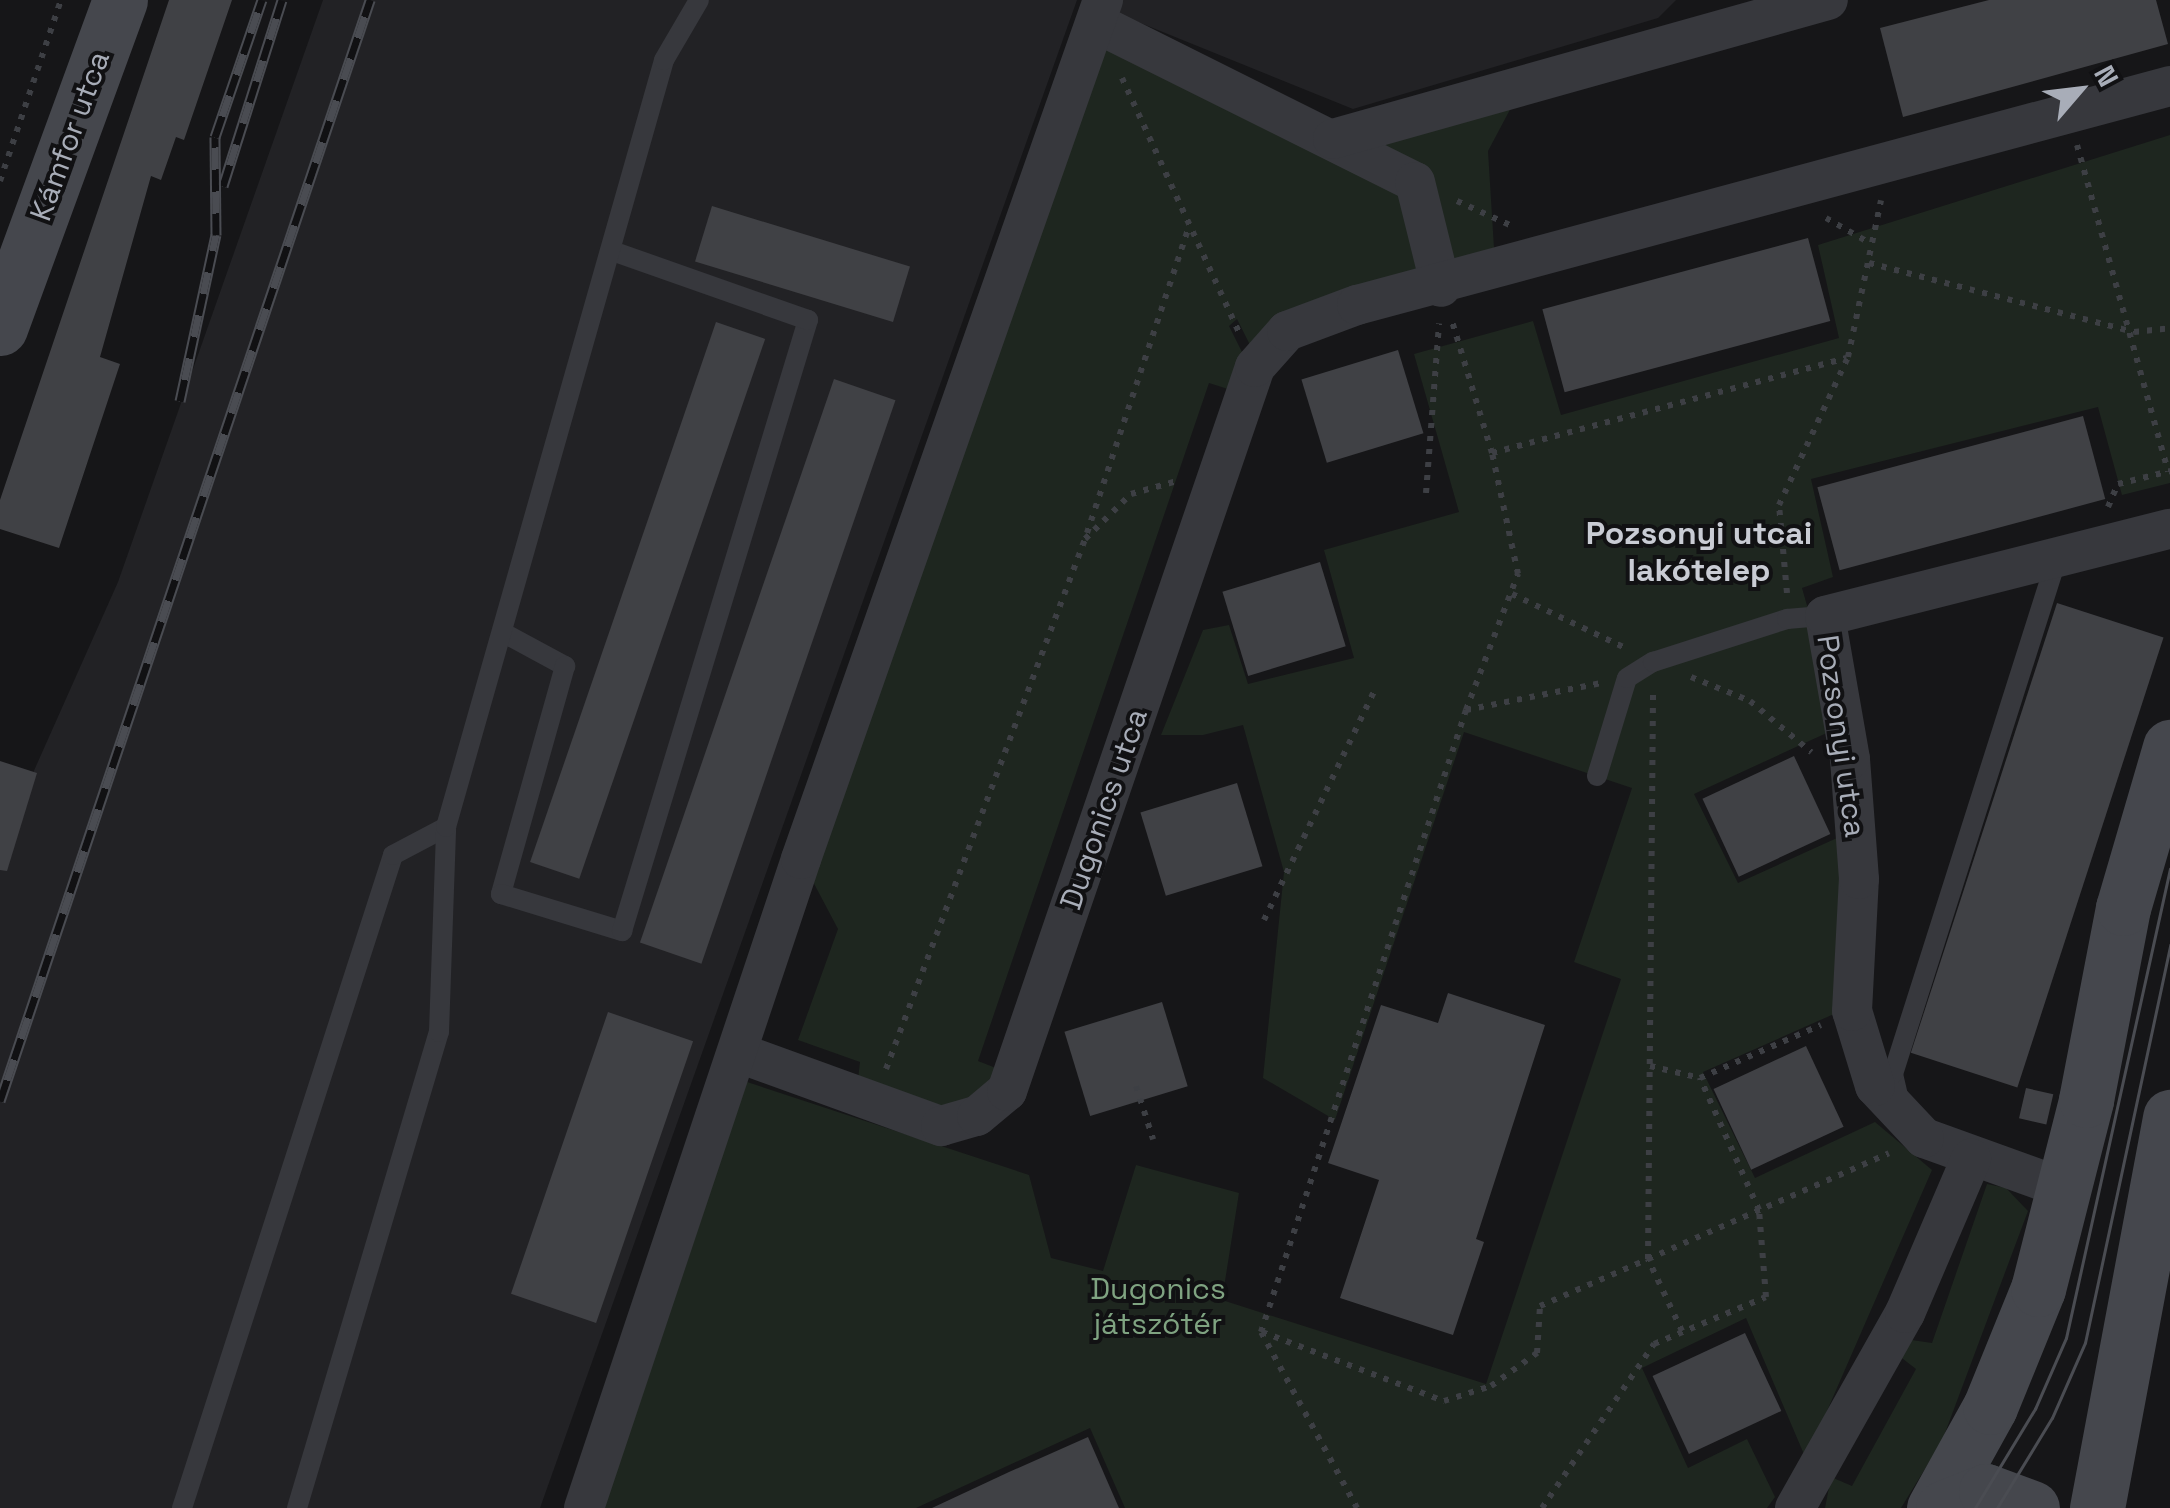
<!DOCTYPE html>
<meta charset="utf-8">
<style>
body{margin:0}
#map{position:relative;width:2170px;height:1508px;overflow:hidden;background:#161618;font-family:"Space Grotesk",sans-serif}
div>[style]{position:absolute}
.built>*{inset:0;background:#222225}
.green>*{inset:0;background:#1e261f}
.building>*{inset:0;background:#404145;transform-origin:0 0}
.path>*{height:6px;margin-top:-3px;transform-origin:0;background:repeating-linear-gradient(90deg,#3d3f44 0 5px,transparent 0 13px)}
.lane>*{height:20px;margin:-10px;padding:0 10px;transform-origin:10px;border-radius:10px;background:#37383d}
.street>*{height:40px;margin:-20px;padding:0 20px;transform-origin:20px;border-radius:20px;background:#37383d}
.secondary>*{height:55px;margin:-27.5px;padding:0 27.5px;transform-origin:27.5px;border-radius:27.5px;background:#45474d}
.tram>*{height:2.5px;margin:-1.25px;padding:0 1.25px;transform-origin:1.25px;border-radius:1.25px;background:#4a4c52}
.rail>*{height:11px;margin-top:-5.5px;transform-origin:0;background:repeating-linear-gradient(90deg,#111113 0 22px,#4a4c52 0 44px);box-sizing:border-box;border-block:2px solid #4a4c52}
span{translate:-50% -50%;white-space:nowrap;text-align:center;line-height:1.15;-webkit-text-stroke:8px #111113;paint-order:stroke}
.street-label{font-size:30px;color:#a8adb8}
.park-label{font-size:30px;color:#7fa381}
.neighbourhood-label{font-size:32px;color:#c9ccd4;font-weight:700}
.north{position:absolute;left:2030px;top:40px;width:100px;height:100px;-webkit-text-stroke:8px #111113;paint-order:stroke;rotate:62deg;font-size:28px;font-weight:700;line-height:40px;text-align:center;color:#a8adb8}
.north::after{content:'';display:block;margin:auto;width:35px;height:45px;background:#a8adb8;clip-path:polygon(50% 0,100% 100%,50% 72%,0 100%)}
</style>
<div id="map">
<div class="built">
<i style="clip-path:polygon(323px 0,1077px 0,540px 1508px,0 1508px,0 847px,118px 582px)"></i>
<i style="clip-path:polygon(1115px 0,1676px 0,1658px 18px,1353px 109px,1111px 11px)"></i>
</div>
<div class="green">
<i style="clip-path:polygon(1094px 30px,1296px 125px,1513px 104px,1488px 151px,1494px 248px,1250px 345px,1237px 319px,1229px 326px,1245px 358px,1228px 389px,1209px 383px,978px 1061px,1001px 1070px,978px 1096px,946px 1107px,858px 1079px,860px 1062px,798px 1040px,838px 929px,801px 859px)"></i>
<i style="clip-path:polygon(2170px 135px,2170px 483px,2122px 495px,2098px 407px,1811px 479px,1833px 577px,1802px 588px,1822px 658px,1831px 731px,1694px 794px,1738px 883px,1848px 833px,1834px 1014px,1703px 1072px,1755px 1178px,1875px 1122px,1932px 1170px,1806px 1459px,1746px 1318px,1642px 1368px,1688px 1468px,1747px 1439px,1775px 1497px,1767px 1508px,1125px 1508px,1090px 1428px,916px 1508px,591px 1508px,744px 1081px,1029px 1175px,1051px 1258px,1103px 1271px,1136px 1165px,1239px 1193px,1222px 1300px,1486px 1384px,1621px 979px,1574px 962px,1632px 788px,1464px 732px,1335px 1120px,1263px 1078px,1284px 872px,1243px 725px,1203px 735px,1161px 735px,1203px 630px,1229px 625px,1248px 684px,1354px 658px,1324px 550px,1459px 512px,1414px 354px,1533px 321px,1561px 415px,1839px 338px,1818px 245px)"></i>
<i style="clip-path:polygon(1987px 1184px,2006px 1188px,2028px 1211px,1942px 1441px,1901px 1508px,1825px 1508px,1831px 1477px,1852px 1486px,1916px 1369px,1894px 1352px,1898px 1338px,1932px 1343px)"></i>
</div>
<div class="building">
<i style="clip-path:polygon(169px 0,232px 0,184px 140px,176px 137px,161px 180px,151px 176px,100px 357px,120px 364px,59px 548px,0 529px,0 500px)"></i>
<i style="clip-path:polygon(1989px 0,2156px 0,2168px 44px,1903px 117px,1880px 28px)"></i>
<i style="left:712px;top:206px;width:207px;height:58px;rotate:17deg"></i>
<i style="left:1808px;top:238px;width:86px;height:275px;rotate:75deg"></i>
<i style="left:716px;top:322px;width:52px;height:571px;rotate:19deg"></i>
<i style="left:1398px;top:350px;width:87px;height:101px;rotate:73deg"></i>
<i style="left:834px;top:379px;width:65px;height:596px;rotate:19deg"></i>
<i style="left:2083px;top:416px;width:86px;height:275px;rotate:75deg"></i>
<i style="left:1320px;top:562px;width:88px;height:102px;rotate:73deg"></i>
<i style="left:2057px;top:603px;width:112px;height:473px;rotate:18deg"></i>
<i style="left:1794px;top:756px;width:86px;height:101px;rotate:65deg"></i>
<i style="clip-path:polygon(0 761px,37px 773px,7px 871px,0 870px)"></i>
<i style="left:1237px;top:783px;width:87px;height:101px;rotate:73deg"></i>
<i style="clip-path:polygon(1448px 993px,1545px 1025px,1476px 1239px,1484px 1242px,1453px 1335px,1340px 1298px,1379px 1180px,1328px 1163px,1381px 1005px,1438px 1023px)"></i>
<i style="left:1162px;top:1002px;width:88px;height:102px;rotate:73deg"></i>
<i style="left:608px;top:1012px;width:90px;height:298px;rotate:19deg"></i>
<i style="left:1806px;top:1046px;width:89px;height:102px;rotate:65deg"></i>
<i style="left:2026px;top:1088px;width:28px;height:31px;rotate:13deg"></i>
<i style="left:1745px;top:1333px;width:86px;height:102px;rotate:65deg"></i>
<i style="clip-path:polygon(1088px 1437px,1119px 1508px,932px 1508px,1009px 1472px)"></i>
</div>
<div class="path">
<i style="left:1122px;top:78px;width:282px;rotate:65.3deg"></i>
<i style="left:2077px;top:145px;width:339px;rotate:74.4deg"></i>
<i style="left:0;top:181px;width:191px;rotate:-71.4deg"></i>
<i style="left:1457px;top:201px;width:58px;rotate:24.4deg"></i>
<i style="left:1826px;top:218px;width:48px;rotate:29.7deg"></i>
<i style="left:1869px;top:263px;width:274px;rotate:14.6deg"></i>
<i style="left:2134px;top:332px;width:36px;rotate:-6deg"></i>
<i style="left:1492px;top:453px;width:367px;rotate:-15deg"></i>
<i style="left:1426px;top:493px;width:170px;rotate:-85.6deg"></i>
<i style="left:2108px;top:507px;width:25px;rotate:-67deg"></i>
<i style="left:2118px;top:484px;width:54px;rotate:-14deg"></i>
<i style="left:1087px;top:533px;width:323px;rotate:-71.6deg"></i>
<i style="left:1787px;top:593px;width:88px;rotate:-95.2deg"></i>
<i style="left:1779px;top:505px;width:163px;rotate:-65deg"></i>
<i style="left:1848px;top:357px;width:160px;rotate:-78.1deg"></i>
<i style="left:1512px;top:594px;width:125px;rotate:25.5deg"></i>
<i style="left:1691px;top:677px;width:64px;rotate:22.1deg"></i>
<i style="left:1750px;top:701px;width:80px;rotate:39.9deg"></i>
<i style="left:1466px;top:710px;width:138px;rotate:-11.3deg"></i>
<i style="left:1264px;top:920px;width:256px;rotate:-64.3deg"></i>
<i style="left:1650px;top:1066px;width:51px;rotate:13.5deg"></i>
<i style="left:886px;top:1069px;width:566px;rotate:-69.42deg"></i>
<i style="left:1085px;top:539px;width:64px;rotate:-44.4deg"></i>
<i style="left:1131px;top:494px;width:51px;rotate:-15.9deg"></i>
<i style="left:1136px;top:1086px;width:56px;rotate:72.2deg"></i>
<i style="left:1682px;top:1331px;width:80px;rotate:-115.3deg"></i>
<i style="left:1648px;top:1259px;width:263px;rotate:-23.7deg"></i>
<i style="left:1262px;top:1332px;width:195px;rotate:20.8deg"></i>
<i style="left:1444px;top:1401px;width:49px;rotate:-17.7deg"></i>
<i style="left:1491px;top:1386px;width:57px;rotate:-35.7deg"></i>
<i style="left:1537px;top:1353px;width:47px;rotate:-86.3deg"></i>
<i style="left:1540px;top:1306px;width:118px;rotate:-23.5deg"></i>
<i style="left:1648px;top:1259px;width:566px;rotate:-89.49deg"></i>
<i style="left:1357px;top:1508px;width:200px;rotate:-118.6deg"></i>
<i style="left:1261px;top:1332px;width:655px;rotate:-71.76deg"></i>
<i style="left:1466px;top:710px;width:146px;rotate:-69.1deg"></i>
<i style="left:1518px;top:574px;width:124px;rotate:-102.1deg"></i>
<i style="left:1492px;top:453px;width:138px;rotate:-106.9deg"></i>
<i style="left:1542px;top:1508px;width:199px;rotate:-55.7deg"></i>
<i style="left:1654px;top:1344px;width:121px;rotate:-22.8deg"></i>
<i style="left:1766px;top:1297px;width:87px;rotate:-94.6deg"></i>
<i style="left:1759px;top:1210px;width:145px;rotate:-114.1deg"></i>
<i style="left:1700px;top:1078px;width:132px;rotate:-23.7deg"></i>
</div>
<div class="lane">
<i style="left:502px;top:632px;width:72px;rotate:28.4deg"></i>
<i style="left:565px;top:666px;width:237px;rotate:105.7deg"></i>
<i style="left:501px;top:894px;width:127px;rotate:17deg"></i>
<i style="left:622px;top:931px;width:639px;rotate:-73.07deg"></i>
<i style="left:808px;top:320px;width:208px;rotate:-160.6deg"></i>
<i style="left:1597px;top:776px;width:102px;rotate:-73deg"></i>
<i style="left:1627px;top:678px;width:31px;rotate:-32deg"></i>
<i style="left:1653px;top:662px;width:141px;rotate:-17.8deg"></i>
<i style="left:1787px;top:619px;width:38px;rotate:-5deg"></i>
<i style="left:1899px;top:1100px;width:27px;rotate:-103deg"></i>
<i style="left:1893px;top:1074px;width:541px;rotate:-72.37deg"></i>
<i style="left:182px;top:1508px;width:686px;rotate:-72.09deg"></i>
<i style="left:393px;top:855px;width:60px;rotate:-27.8deg"></i>
<i style="left:297px;top:1508px;width:497px;rotate:-73.4deg"></i>
<i style="left:439px;top:1032px;width:205px;rotate:-88deg"></i>
<i style="left:446px;top:827px;width:797px;rotate:-74.13deg"></i>
<i style="left:664px;top:60px;width:69px;rotate:-59.7deg"></i>
</div>
<div class="street">
<i style="left:1096px;top:23px;width:356px;rotate:26.5deg"></i>
<i style="left:1415px;top:182px;width:108px;rotate:76.1deg"></i>
<i style="left:1333px;top:139px;width:514px;rotate:-15.69deg"></i>
<i style="left:739px;top:1053px;width:215px;rotate:19.9deg"></i>
<i style="left:941px;top:1126px;width:37px;rotate:-16deg"></i>
<i style="left:977px;top:1116px;width:39px;rotate:-40deg"></i>
<i style="left:1007px;top:1091px;width:765px;rotate:-71.09deg"></i>
<i style="left:1255px;top:367px;width:48px;rotate:-48.4deg"></i>
<i style="left:1287px;top:331px;width:75px;rotate:-20.4deg"></i>
<i style="left:1357px;top:305px;width:842px;rotate:-15.08deg"></i>
<i style="left:2066px;top:1189px;width:151px;rotate:-160.2deg"></i>
<i style="left:1924px;top:1138px;width:71px;rotate:-133.3deg"></i>
<i style="left:1875px;top:1086px;width:78px;rotate:-107deg"></i>
<i style="left:1852px;top:1011px;width:132px;rotate:-87deg"></i>
<i style="left:1859px;top:879px;width:120px;rotate:-94.3deg"></i>
<i style="left:1850px;top:759px;width:145px;rotate:-99.9deg"></i>
<i style="left:1825px;top:616px;width:356px;rotate:-14.2deg"></i>
<i style="left:584px;top:1508px;width:684px;rotate:-71.51deg"></i>
<i style="left:801px;top:859px;width:911px;rotate:-70.63deg"></i>
<i style="left:1795px;top:1508px;width:224px;rotate:-60.6deg"></i>
<i style="left:1905px;top:1313px;width:168px;rotate:-66.8deg"></i>
</div>
<div class="secondary">
<i style="left:0;top:328px;width:349px;rotate:-69.9deg"></i>
<i style="left:1934px;top:1508px;width:115px;rotate:-61deg"></i>
<i style="left:1990px;top:1407px;width:127px;rotate:-67.9deg"></i>
<i style="left:2038px;top:1289px;width:195px;rotate:-75.7deg"></i>
<i style="left:2086px;top:1100px;width:196px;rotate:-79.1deg"></i>
<i style="left:2123px;top:908px;width:168px;rotate:-73.7deg"></i>
<i style="left:1943px;top:1508px;width:46px;rotate:-21.6deg"></i>
<i style="left:1986px;top:1491px;width:49px;rotate:20.3deg"></i>
<i style="left:2097px;top:1508px;width:398px;rotate:-79.4deg"></i>
</div>
<div class="tram">
<i style="left:1975px;top:1508px;width:116px;rotate:-58.8deg"></i>
<i style="left:2035px;top:1409px;width:77px;rotate:-66.4deg"></i>
<i style="left:2066px;top:1338px;width:480px;rotate:-77.5deg"></i>
<i style="left:1997px;top:1508px;width:105px;rotate:-58.6deg"></i>
<i style="left:2052px;top:1418px;width:82px;rotate:-66.3deg"></i>
<i style="left:2085px;top:1343px;width:407px;rotate:-77.9deg"></i>
</div>
<div class="rail">
<i style="left:223px;top:186px;width:195px;rotate:-72.4deg"></i>
<i style="left:180px;top:401px;width:170px;rotate:-77.8deg"></i>
<i style="left:216px;top:235px;width:98px;rotate:-90.6deg"></i>
<i style="left:215px;top:137px;width:145px;rotate:-71.1deg"></i>
<i style="left:0;top:1101px;width:1162px;rotate:-71.42deg"></i>
</div>
<div class="street-label">
<span style="left:70px;top:136px;rotate:-70deg">Kámfor utca</span>
<span style="left:1841px;top:736px;rotate:82deg">Pozsonyi utca</span>
<span style="left:1104px;top:809px;rotate:-71deg">Dugonics utca</span>
</div>
<div class="park-label">
<span style="left:1158px;top:1306px">Dugonics<br>játszótér</span>
</div>
<div class="neighbourhood-label">
<span style="left:1699px;top:552px">Pozsonyi utcai<br>lakótelep</span>
</div>
<div class="north">N</div>
</div>
